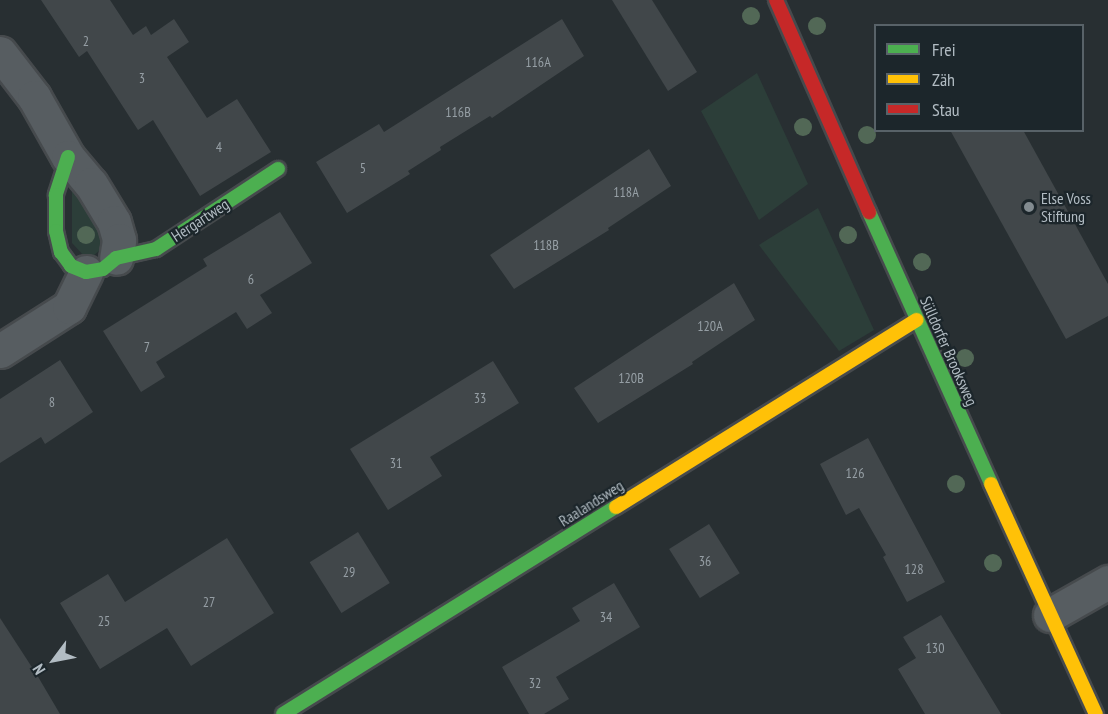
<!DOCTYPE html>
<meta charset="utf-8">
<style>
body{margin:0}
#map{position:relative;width:1108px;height:714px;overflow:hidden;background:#282f32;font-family:"PT Sans Narrow",sans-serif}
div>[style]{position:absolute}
.green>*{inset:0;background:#2c3e39}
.building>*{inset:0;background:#41474a;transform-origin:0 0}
.roads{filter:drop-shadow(2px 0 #464a4d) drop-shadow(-2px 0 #464a4d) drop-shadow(0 2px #464a4d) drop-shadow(0 -2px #464a4d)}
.street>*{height:33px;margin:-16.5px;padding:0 16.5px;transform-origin:16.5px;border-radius:16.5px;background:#575d61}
.fast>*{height:14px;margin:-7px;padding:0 7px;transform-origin:7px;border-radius:7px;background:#4caf50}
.slow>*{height:14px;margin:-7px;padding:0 7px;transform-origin:7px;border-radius:7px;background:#ffc107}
.jam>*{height:14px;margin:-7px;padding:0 7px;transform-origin:7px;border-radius:7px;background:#c62828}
.trees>*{width:18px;height:18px;margin:-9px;border-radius:50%;background:#526856}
.dots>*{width:16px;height:16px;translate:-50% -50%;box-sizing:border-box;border:3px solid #1c262b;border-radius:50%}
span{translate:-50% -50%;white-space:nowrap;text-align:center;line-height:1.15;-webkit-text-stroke:4.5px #1c262b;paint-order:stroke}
.number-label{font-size:14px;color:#969fa5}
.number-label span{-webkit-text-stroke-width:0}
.poi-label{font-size:16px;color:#b2bcc3}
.left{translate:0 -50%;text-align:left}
.street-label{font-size:16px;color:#b2bcc3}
.legend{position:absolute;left:874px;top:24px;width:210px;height:108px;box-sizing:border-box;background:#1c262b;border:2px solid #586268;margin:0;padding:8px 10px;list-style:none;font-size:18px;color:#b2bcc3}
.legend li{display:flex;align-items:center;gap:12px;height:30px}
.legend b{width:30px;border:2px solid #586268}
.north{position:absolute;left:24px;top:630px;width:60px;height:60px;-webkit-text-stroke:4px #1c262b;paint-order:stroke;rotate:238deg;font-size:16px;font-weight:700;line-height:24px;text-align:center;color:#b2bcc3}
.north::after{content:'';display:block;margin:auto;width:21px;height:27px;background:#b2bcc3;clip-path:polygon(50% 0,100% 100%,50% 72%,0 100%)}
</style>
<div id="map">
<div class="green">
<i style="clip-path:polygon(757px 73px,808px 184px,759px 220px,701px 111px)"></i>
<i style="clip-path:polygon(72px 191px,77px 191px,103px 233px,100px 250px,93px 256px,85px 257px,72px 243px)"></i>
<i style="clip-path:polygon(818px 208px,874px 330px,839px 351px,759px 245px)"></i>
</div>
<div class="building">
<i style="clip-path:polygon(41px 0,110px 0,133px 35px,146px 26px,151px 35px,174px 19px,189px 42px,167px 57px,207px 118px,237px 99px,271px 152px,200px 196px,153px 120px,138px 130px,87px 51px,79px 57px)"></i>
<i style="clip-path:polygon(612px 0,652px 0,697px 72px,668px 91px)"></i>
<i style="clip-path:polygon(562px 19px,584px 56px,492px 118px,490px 116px,440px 147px,441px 150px,408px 171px,410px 174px,347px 213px,316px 162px,379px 124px,384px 132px)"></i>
<i style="clip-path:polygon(950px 130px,1023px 130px,1108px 284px,1108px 316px,1066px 339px)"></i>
<i style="clip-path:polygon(649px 149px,671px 186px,608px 228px,609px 230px,514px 289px,490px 255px)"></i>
<i style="clip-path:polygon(280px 212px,312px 263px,260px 295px,272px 313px,247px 329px,236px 312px,156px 362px,165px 377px,141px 392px,103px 331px,207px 266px,203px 259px)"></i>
<i style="clip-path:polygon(734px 283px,755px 320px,692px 362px,693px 364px,598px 423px,574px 388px)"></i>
<i style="clip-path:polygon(60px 360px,93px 412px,45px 444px,41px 437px,0 463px,0 399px)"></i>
<i style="clip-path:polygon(493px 361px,519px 403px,430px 457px,442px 476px,388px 510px,350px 449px)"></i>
<i style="clip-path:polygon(868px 438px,945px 582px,907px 602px,883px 557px,886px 555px,859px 508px,846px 515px,820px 464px)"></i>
<i style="left:709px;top:524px;width:58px;height:47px;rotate:58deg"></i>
<i style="left:358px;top:532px;width:60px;height:57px;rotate:58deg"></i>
<i style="clip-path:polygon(227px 538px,274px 613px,191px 666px,167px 628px,100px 669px,60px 603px,108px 574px,125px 602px)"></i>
<i style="clip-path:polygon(614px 583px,640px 627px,556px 677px,569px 699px,544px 714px,529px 714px,502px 667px,580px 621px,572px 608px)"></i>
<i style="clip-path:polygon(941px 615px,1001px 714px,925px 714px,898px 669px,916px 658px,903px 637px)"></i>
<i style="clip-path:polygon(0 618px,37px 675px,60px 714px,0 714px)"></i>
</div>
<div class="roads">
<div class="street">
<i style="left:0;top:53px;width:56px;rotate:52.3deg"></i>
<i style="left:34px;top:97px;width:69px;rotate:60.5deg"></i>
<i style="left:68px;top:157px;width:35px;rotate:50deg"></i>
<i style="left:91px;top:184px;width:44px;rotate:58.8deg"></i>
<i style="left:114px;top:222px;width:19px;rotate:74deg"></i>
<i style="left:119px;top:240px;width:18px;rotate:99deg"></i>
<i style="left:0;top:351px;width:82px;rotate:-32.5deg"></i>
<i style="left:69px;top:307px;width:39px;rotate:-64deg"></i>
<i style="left:1050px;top:615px;width:67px;rotate:-29.6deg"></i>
</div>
<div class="fast">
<i style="left:68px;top:157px;width:40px;rotate:108deg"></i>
<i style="left:56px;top:195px;width:36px;rotate:90deg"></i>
<i style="left:56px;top:231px;width:22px;rotate:77deg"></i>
<i style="left:61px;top:252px;width:17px;rotate:54deg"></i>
<i style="left:71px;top:266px;width:16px;rotate:22deg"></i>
<i style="left:86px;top:272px;width:17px;rotate:-10deg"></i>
<i style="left:103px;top:269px;width:17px;rotate:-40deg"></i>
<i style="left:116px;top:258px;width:41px;rotate:-12.7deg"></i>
<i style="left:156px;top:249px;width:146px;rotate:-33.3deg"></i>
<i style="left:869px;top:212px;width:298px;rotate:65.8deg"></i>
<i style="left:283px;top:714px;width:392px;rotate:-31.9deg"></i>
</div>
<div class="slow">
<i style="left:991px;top:484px;width:253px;rotate:65.5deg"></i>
<i style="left:616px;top:507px;width:354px;rotate:-31.9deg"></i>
</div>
<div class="jam">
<i style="left:776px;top:0;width:232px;rotate:66.3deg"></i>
</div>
</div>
<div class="trees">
<i style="left:751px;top:16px"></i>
<i style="left:817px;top:26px"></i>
<i style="left:803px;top:127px"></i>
<i style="left:867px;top:135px"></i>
<i style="left:86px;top:235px"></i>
<i style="left:848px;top:235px"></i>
<i style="left:922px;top:262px"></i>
<i style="left:965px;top:358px"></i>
<i style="left:956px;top:484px"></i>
<i style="left:993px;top:563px"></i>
</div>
<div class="dots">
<i style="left:1029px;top:207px;background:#828b90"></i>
</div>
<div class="number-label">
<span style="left:86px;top:41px">2</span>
<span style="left:538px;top:62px">116A</span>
<span style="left:142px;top:78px">3</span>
<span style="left:458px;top:112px">116B</span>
<span style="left:219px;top:147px">4</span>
<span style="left:363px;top:168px">5</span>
<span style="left:626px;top:192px">118A</span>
<span style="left:546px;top:245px">118B</span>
<span style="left:251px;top:279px">6</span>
<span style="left:710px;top:326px">120A</span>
<span style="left:147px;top:347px">7</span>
<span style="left:631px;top:378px">120B</span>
<span style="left:480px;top:398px">33</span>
<span style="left:52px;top:402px">8</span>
<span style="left:396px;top:463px">31</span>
<span style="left:855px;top:473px">126</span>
<span style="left:705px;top:561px">36</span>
<span style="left:914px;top:569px">128</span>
<span style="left:349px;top:572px">29</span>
<span style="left:209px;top:602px">27</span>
<span style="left:606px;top:617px">34</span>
<span style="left:104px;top:621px">25</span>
<span style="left:935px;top:648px">130</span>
<span style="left:535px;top:683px">32</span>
</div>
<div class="poi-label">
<span class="left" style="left:1041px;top:207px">Else Voss<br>Stiftung</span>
</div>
<div class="street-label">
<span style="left:200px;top:220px;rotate:-33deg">Hergartweg</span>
<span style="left:949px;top:351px;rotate:66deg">Sülldorfer Brooksweg</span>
<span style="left:591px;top:503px;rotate:-32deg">Raalandsweg</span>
</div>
<ul class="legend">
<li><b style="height:8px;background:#4caf50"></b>Frei</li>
<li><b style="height:8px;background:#ffc107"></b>Zäh</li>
<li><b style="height:8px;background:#c62828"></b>Stau</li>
</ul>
<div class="north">N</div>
</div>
